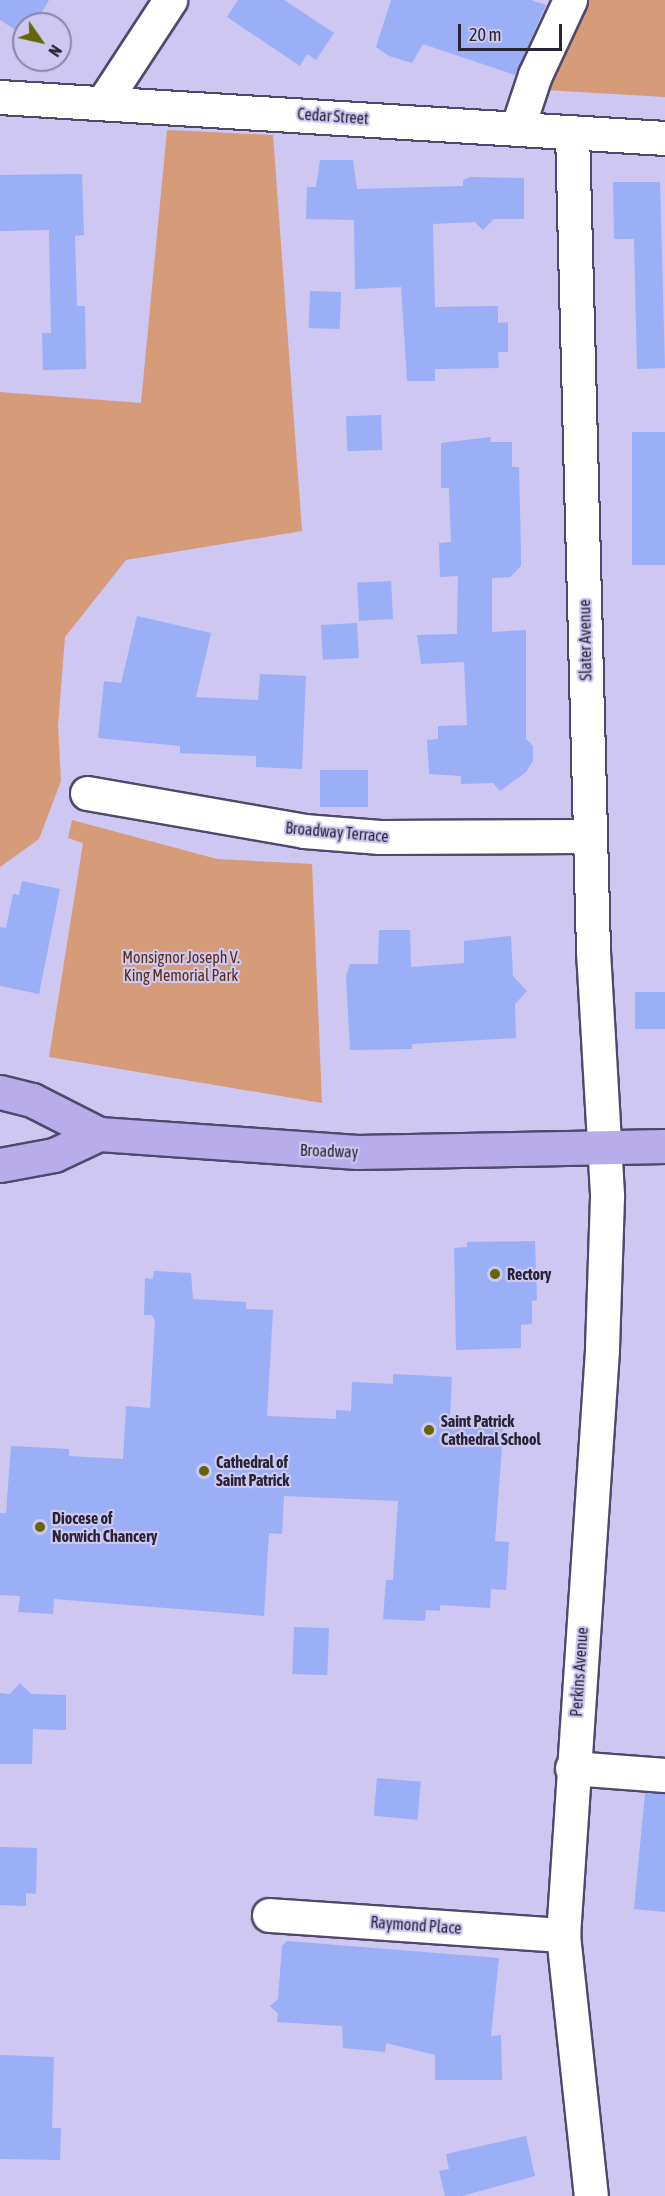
<!DOCTYPE html>
<style>
body{margin:0}
#map{position:relative;width:665px;height:2196px;overflow:hidden;background:#cdc7f1;font-family:"Asap Condensed",sans-serif}
div>[style]{position:absolute}
.green>*{inset:0;background:#d69b78}
.building>*{inset:0;background:#9aaff6;transform-origin:0 0}
.roads{filter:drop-shadow(2px 0 #4f496c) drop-shadow(-2px 0 #4f496c) drop-shadow(0 2px #4f496c) drop-shadow(0 -2px #4f496c)}
.minor>*{height:33px;margin:-16.5px;padding:0 16.5px;transform-origin:16.5px;border-radius:16.5px;background:#fff}
.major>*{height:33px;margin:-16.5px;padding:0 16.5px;transform-origin:16.5px;border-radius:16.5px;background:#b9aceb}
.dots>*{width:16px;height:16px;translate:-50% -50%;box-sizing:border-box;border:3px solid #cdc7f1;border-radius:50%}
span{translate:-50% -50%;white-space:nowrap;text-align:center;line-height:1.15;-webkit-text-stroke:4.5px #cdc7f1;paint-order:stroke}
.street-label{font-size:16px;color:#272535}
.park-label{font-size:16px;color:#5d2e0e}
.poi-label{font-size:16px;color:#272535;font-weight:700}
.left{translate:0 -50%;text-align:left}
.north{position:absolute;left:12px;top:12px;width:60px;height:60px;box-sizing:border-box;background:#cdc7f1;border:2px solid #8b86a6;border-radius:50%;rotate:124deg;font-size:16px;font-weight:700;line-height:24px;text-align:center;color:#272535}
.north::after{content:'';display:block;margin:auto;width:21px;height:27px;background:#646601;clip-path:polygon(50% 0,100% 100%,50% 72%,0 100%)}
.scale{position:absolute;left:458px;top:24px;width:104px;height:27px;box-sizing:border-box;border:3px solid #272535;border-top:0;padding-left:8px;font-size:18px;line-height:21px;white-space:nowrap;color:#272535;-webkit-text-stroke:4px #cdc7f1;paint-order:stroke}
</style>
<div id="map">
<div class="green">
<i style="clip-path:polygon(582px 0,665px 0,665px 97px,528px 89px)"></i>
<i style="clip-path:polygon(167px 130px,273px 135px,302px 531px,126px 560px,65px 637px,58px 726px,61px 781px,39px 839px,0 867px,0 392px,141px 403px)"></i>
<i style="clip-path:polygon(72px 820px,217px 859px,312px 864px,322px 1103px,49px 1057px,83px 843px,68px 838px)"></i>
</div>
<div class="building">
<i style="clip-path:polygon(0 0,49px 0,35px 24px,24px 24px,24px 35px,0 20px)"></i>
<i style="clip-path:polygon(238px 0,284px 0,334px 33px,316px 60px,307px 54px,300px 66px,227px 17px)"></i>
<i style="clip-path:polygon(391px 0,531px 0,546px 5px,515px 75px,423px 44px,412px 63px,389px 56px,376px 47px)"></i>
<i style="clip-path:polygon(320px 160px,353px 160px,357px 189px,463px 186px,463px 180px,471px 177px,524px 178px,524px 219px,494px 219px,483px 230px,475px 222px,433px 224px,435px 307px,498px 306px,498px 323px,508px 322px,508px 352px,498px 352px,499px 368px,435px 369px,435px 381px,407px 381px,401px 287px,355px 289px,354px 220px,306px 219px,307px 187px,316px 187px)"></i>
<i style="clip-path:polygon(82px 174px,84px 235px,75px 236px,77px 306px,85px 306px,86px 369px,43px 370px,42px 333px,51px 333px,49px 230px,0 231px,0 175px)"></i>
<i style="clip-path:polygon(613px 182px,660px 182px,665px 368px,637px 369px,634px 239px,614px 239px)"></i>
<i style="left:310px;top:291px;width:31px;height:37px;rotate:2deg"></i>
<i style="left:381px;top:415px;width:35px;height:35px;rotate:88deg"></i>
<i style="left:665px;top:432px;width:133px;height:33px;rotate:90deg"></i>
<i style="clip-path:polygon(491px 437px,490px 442px,512px 442px,512px 467px,519px 467px,521px 551px,521px 566px,510px 577px,492px 578px,492px 632px,526px 630px,526px 739px,533px 746px,533px 761px,526px 772px,500px 791px,493px 783px,461px 784px,461px 776px,429px 774px,427px 740px,438px 739px,438px 726px,467px 725px,464px 662px,421px 664px,417px 635px,457px 634px,458px 576px,440px 577px,439px 543px,451px 542px,449px 488px,441px 488px,441px 443px)"></i>
<i style="left:391px;top:581px;width:38px;height:34px;rotate:87deg"></i>
<i style="clip-path:polygon(137px 616px,211px 633px,196px 697px,258px 700px,260px 674px,306px 676px,302px 769px,256px 767px,256px 756px,180px 753px,180px 746px,98px 738px,104px 681px,121px 683px)"></i>
<i style="left:357px;top:623px;width:35px;height:36px;rotate:87deg"></i>
<i style="left:320px;top:770px;width:48px;height:37px"></i>
<i style="clip-path:polygon(22px 881px,60px 889px,39px 994px,0 986px,0 927px,6px 928px,13px 894px,19px 895px)"></i>
<i style="clip-path:polygon(379px 930px,410px 930px,411px 967px,464px 963px,464px 941px,511px 936px,513px 976px,527px 991px,515px 1004px,516px 1038px,412px 1044px,412px 1049px,350px 1050px,346px 976px,350px 964px,378px 964px)"></i>
<i style="left:665px;top:992px;width:37px;height:30px;rotate:90deg"></i>
<i style="clip-path:polygon(535px 1241px,537px 1300px,532px 1301px,532px 1324px,521px 1325px,521px 1348px,456px 1350px,454px 1248px,467px 1247px,467px 1242px)"></i>
<i style="clip-path:polygon(154px 1271px,191px 1273px,193px 1299px,246px 1302px,246px 1309px,273px 1310px,267px 1416px,336px 1419px,336px 1410px,351px 1411px,352px 1382px,393px 1384px,393px 1374px,452px 1377px,450px 1416px,504px 1419px,495px 1541px,509px 1542px,507px 1577px,506px 1590px,491px 1589px,490px 1608px,440px 1605px,440px 1611px,426px 1610px,425px 1621px,383px 1619px,386px 1580px,393px 1580px,398px 1501px,284px 1496px,282px 1534px,269px 1533px,264px 1616px,54px 1599px,53px 1614px,18px 1612px,20px 1596px,0 1595px,0 1513px,6px 1513px,11px 1446px,69px 1449px,69px 1456px,123px 1459px,126px 1406px,150px 1408px,155px 1321px,152px 1315px,144px 1315px,145px 1278px,153px 1279px)"></i>
<i style="left:294px;top:1627px;width:35px;height:47px;rotate:2deg"></i>
<i style="clip-path:polygon(20px 1683px,31px 1694px,66px 1695px,66px 1730px,33px 1729px,32px 1764px,0 1764px,0 1693px,10px 1694px)"></i>
<i style="left:377px;top:1778px;width:44px;height:38px;rotate:5deg"></i>
<i style="clip-path:polygon(645px 1793px,665px 1794px,665px 1912px,634px 1909px)"></i>
<i style="clip-path:polygon(0 1847px,37px 1848px,36px 1894px,26px 1893px,26px 1906px,0 1905px)"></i>
<i style="clip-path:polygon(287px 1941px,499px 1958px,491px 2036px,501px 2035px,502px 2080px,435px 2080px,435px 2055px,386px 2043px,385px 2052px,343px 2048px,342px 2026px,277px 2022px,278px 2014px,270px 2006px,278px 1999px,282px 1946px)"></i>
<i style="clip-path:polygon(0 2055px,54px 2057px,52px 2128px,61px 2128px,60px 2160px,0 2159px)"></i>
<i style="clip-path:polygon(526px 2136px,535px 2176px,462px 2196px,445px 2196px,439px 2171px,449px 2169px,446px 2154px)"></i>
</div>
<div class="roads">
<div class="minor">
<i style="left:0;top:97px;width:666px;rotate:3.53deg"></i>
<i style="left:104px;top:101px;width:121px;rotate:-56.8deg"></i>
<i style="left:517px;top:129px;width:57px;rotate:-71.6deg"></i>
<i style="left:535px;top:75px;width:83px;rotate:-65deg"></i>
<i style="left:572px;top:132px;width:819px;rotate:88.53deg"></i>
<i style="left:593px;top:951px;width:246px;rotate:86.7deg"></i>
<i style="left:607px;top:1197px;width:153px;rotate:91.9deg"></i>
<i style="left:602px;top:1350px;width:586px;rotate:93.81deg"></i>
<i style="left:563px;top:1935px;width:262px;rotate:83.9deg"></i>
<i style="left:87px;top:793px;width:220px;rotate:9.9deg"></i>
<i style="left:304px;top:831px;width:76px;rotate:4.5deg"></i>
<i style="left:380px;top:837px;width:210px;rotate:-0.3deg"></i>
<i style="left:572px;top:1768px;width:93px;rotate:4.3deg"></i>
<i style="left:269px;top:1915px;width:295px;rotate:3.9deg"></i>
</div>
<div class="major">
<i style="left:0;top:1092px;width:33px;rotate:14deg"></i>
<i style="left:32px;top:1100px;width:75px;rotate:26.9deg"></i>
<i style="left:0;top:1165px;width:55px;rotate:-10.5deg"></i>
<i style="left:54px;top:1155px;width:50px;rotate:-25deg"></i>
<i style="left:99px;top:1134px;width:259px;rotate:4deg"></i>
<i style="left:357px;top:1152px;width:308px;rotate:-1.1deg"></i>
</div>
</div>
<div class="dots">
<i style="left:495px;top:1274px;background:#646601"></i>
<i style="left:429px;top:1430px;background:#646601"></i>
<i style="left:204px;top:1471px;background:#646601"></i>
<i style="left:40px;top:1527px;background:#646601"></i>
</div>
<div class="street-label">
<span style="left:333px;top:116px;rotate:4deg">Cedar Street</span>
<span style="left:585px;top:640px;rotate:-91deg">Slater Avenue</span>
<span style="left:337px;top:832px;rotate:5deg">Broadway Terrace</span>
<span style="left:329px;top:1151px;rotate:2deg">Broadway</span>
<span style="left:579px;top:1672px;rotate:-86deg">Perkins Avenue</span>
<span style="left:416px;top:1925px;rotate:4deg">Raymond Place</span>
</div>
<div class="park-label">
<span style="left:181px;top:966px">Monsignor Joseph V.<br>King Memorial Park</span>
</div>
<div class="poi-label">
<span class="left" style="left:507px;top:1274px">Rectory</span>
<span class="left" style="left:441px;top:1430px">Saint Patrick<br>Cathedral School</span>
<span class="left" style="left:216px;top:1471px">Cathedral of<br>Saint Patrick</span>
<span class="left" style="left:52px;top:1527px">Diocese of<br>Norwich Chancery</span>
</div>
<div class="north">N</div>
<div class="scale">20 m</div>
</div>
